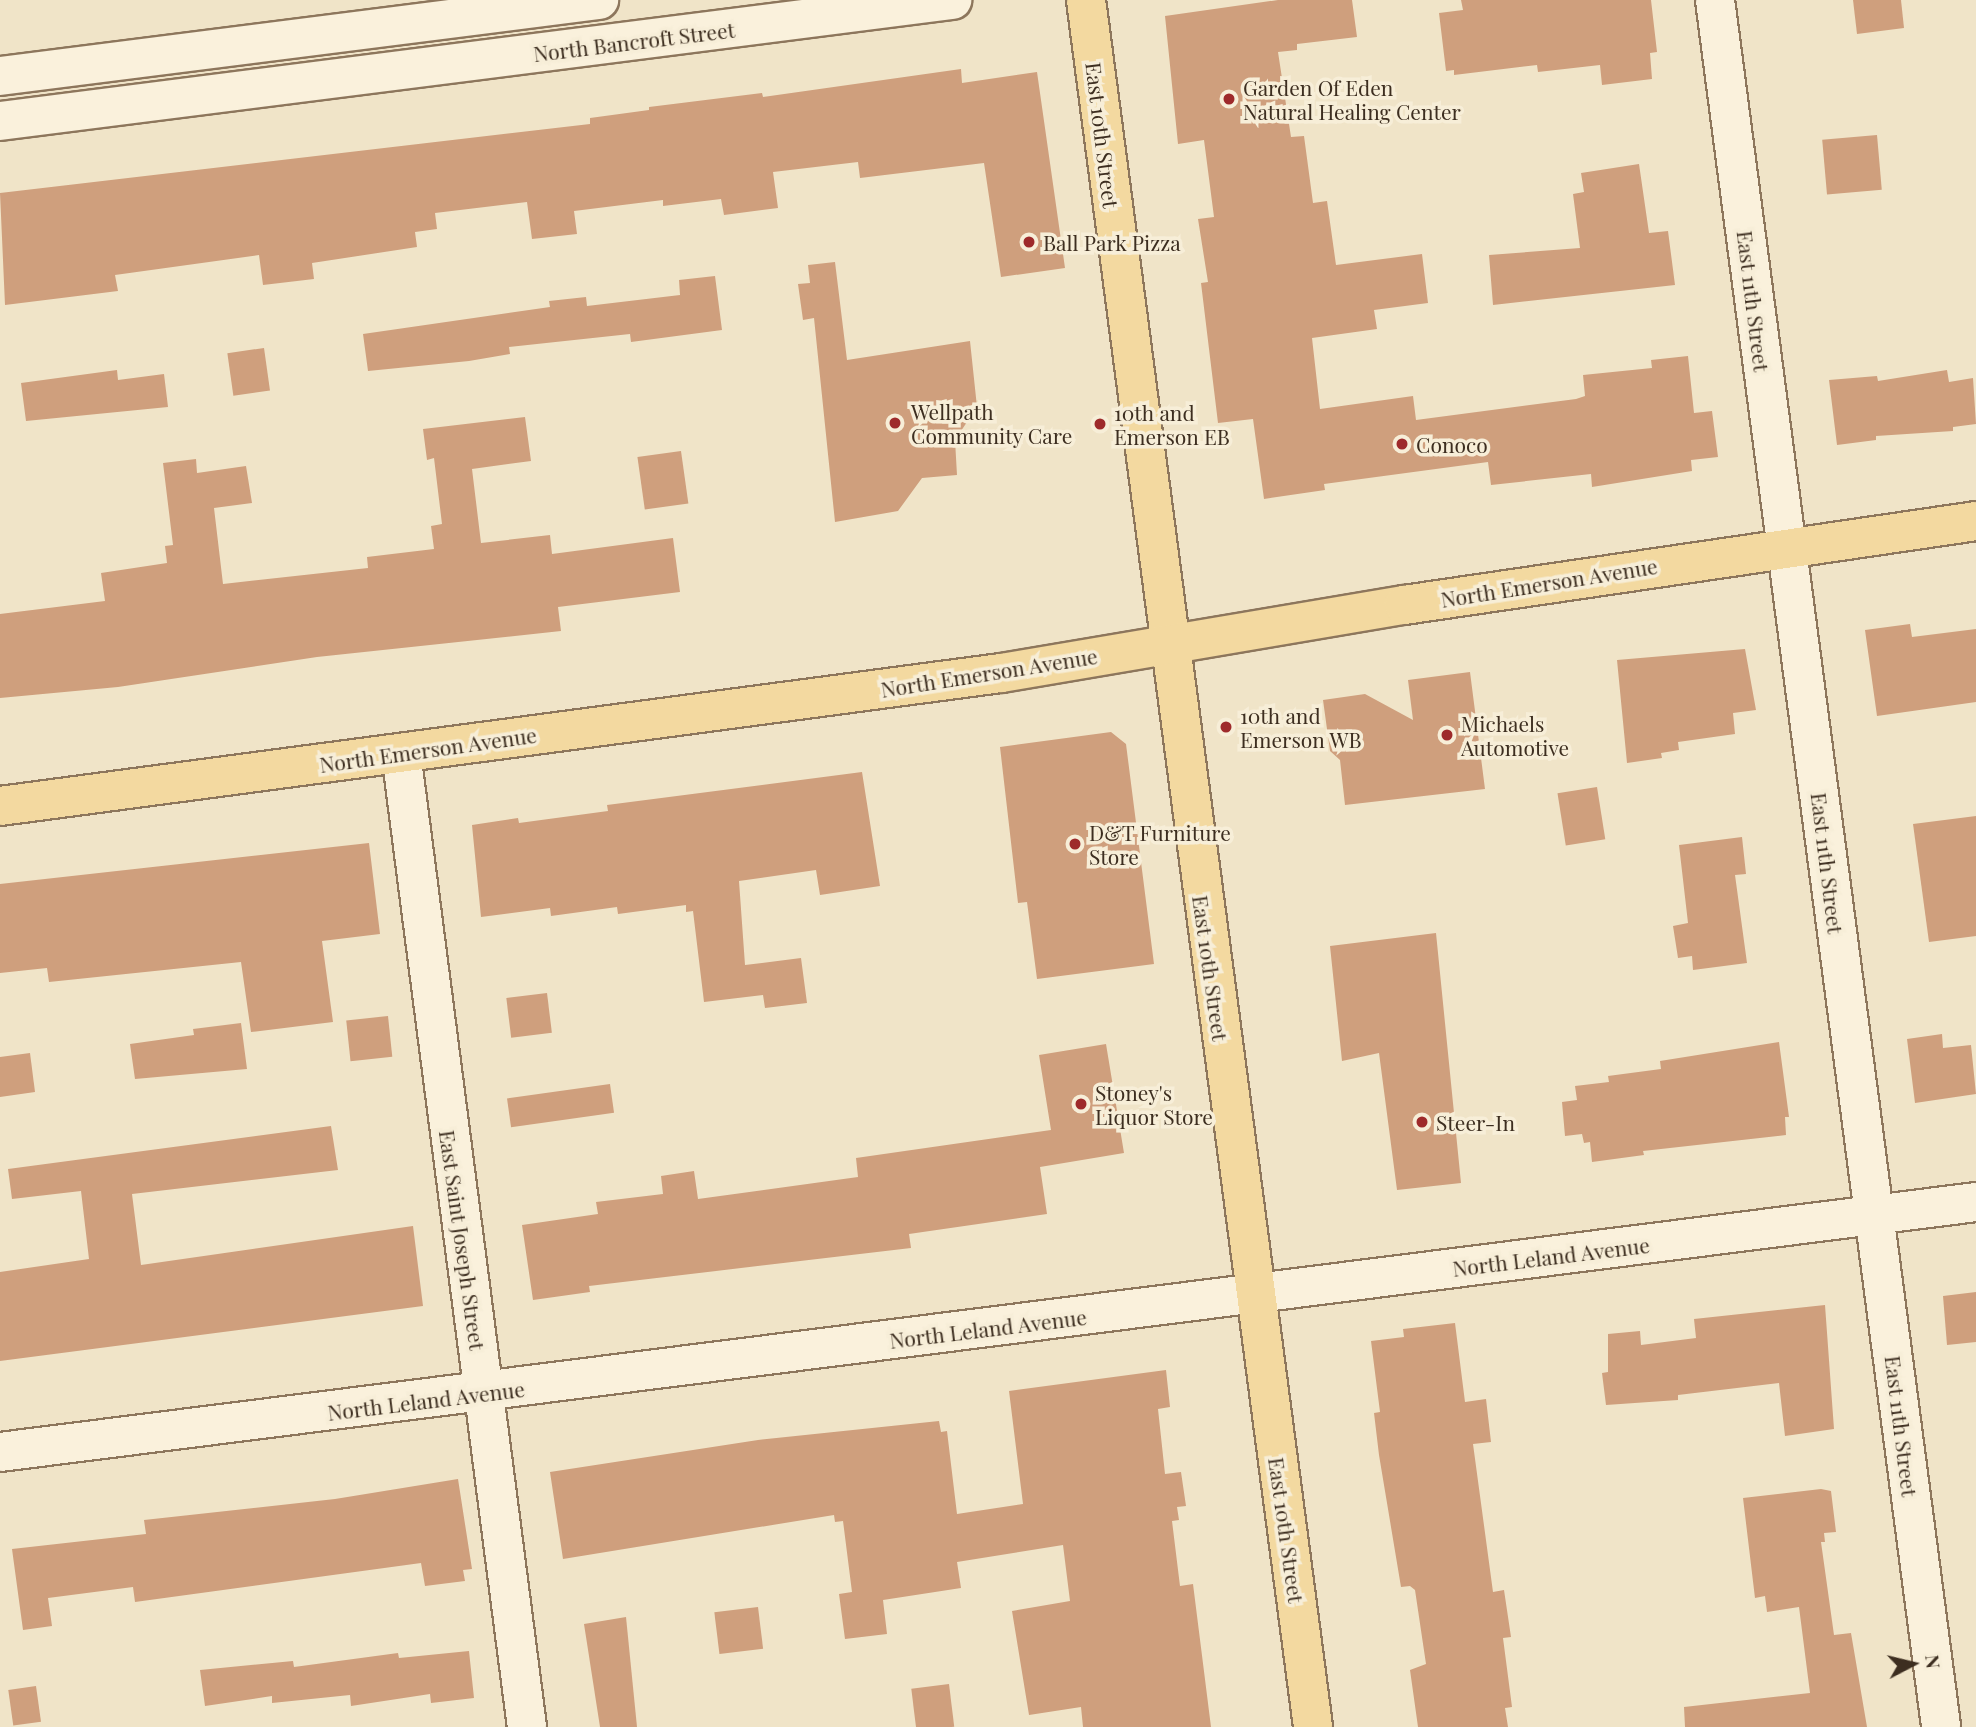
<!DOCTYPE html>
<style>
body{margin:0}
#map{position:relative;width:1976px;height:1727px;overflow:hidden;background:#f0e4c8;font-family:"Playfair Display",serif}
div>[style]{position:absolute}
.building>*{inset:0;background:#cf9f7d;transform-origin:0 0}
.roads{filter:drop-shadow(2px 0 #8d765c) drop-shadow(-2px 0 #8d765c) drop-shadow(0 2px #8d765c) drop-shadow(0 -2px #8d765c)}
.minor>*{height:38px;margin:-19px;padding:0 19px;transform-origin:19px;border-radius:19px;background:#faf1dc}
.major>*{height:38px;margin:-19px;padding:0 19px;transform-origin:19px;border-radius:19px;background:#f3d9a0}
.dots>*{width:19px;height:19px;translate:-50% -50%;box-sizing:border-box;border:4px solid #f7eed8;border-radius:50%}
span{translate:-50% -50%;white-space:nowrap;text-align:center;line-height:1.15;-webkit-text-stroke:7px #f7eed8;paint-order:stroke}
.street-label{font-size:21px;color:#3d2e20}
.poi-label{font-size:21px;color:#3d2e20}
.left{translate:0 -50%;text-align:left}
.north{position:absolute;left:1878px;top:1629px;width:70px;height:70px;-webkit-text-stroke:5px #f7eed8;paint-order:stroke;rotate:83deg;font-size:19px;font-weight:700;line-height:28px;text-align:center;color:#3d2e20}
.north::after{content:'';display:block;margin:auto;width:24px;height:32px;background:#3d2e20;clip-path:polygon(50% 0,100% 100%,50% 72%,0 100%)}
</style>
<div id="map">
<div class="building">
<i style="clip-path:polygon(1278px 0,1352px 0,1357px 37px,1297px 44px,1297px 50px,1278px 52px,1291px 137px,1304px 136px,1313px 203px,1327px 201px,1336px 265px,1422px 254px,1428px 303px,1374px 310px,1377px 329px,1312px 338px,1320px 409px,1413px 396px,1416px 420px,1576px 399px,1585px 396px,1583px 375px,1652px 368px,1651px 360px,1688px 356px,1694px 413px,1712px 411px,1718px 457px,1691px 460px,1692px 471px,1592px 487px,1591px 474px,1491px 485px,1488px 462px,1324px 484px,1325px 490px,1264px 499px,1253px 419px,1218px 423px,1201px 283px,1208px 282px,1198px 219px,1214px 217px,1204px 140px,1178px 144px,1165px 16px)"></i>
<i style="clip-path:polygon(1461px 0,1651px 0,1657px 52px,1650px 53px,1652px 79px,1602px 85px,1600px 65px,1538px 72px,1537px 65px,1454px 75px,1454px 70px,1446px 71px,1439px 13px,1463px 10px)"></i>
<i style="clip-path:polygon(1853px 0,1901px 0,1904px 28px,1857px 34px)"></i>
<i style="clip-path:polygon(961px 69px,962px 83px,1037px 72px,1065px 268px,1001px 277px,984px 163px,860px 178px,858px 162px,773px 172px,778px 208px,724px 215px,721px 199px,663px 206px,663px 200px,574px 211px,577px 234px,532px 239px,527px 202px,435px 213px,437px 229px,415px 232px,417px 247px,312px 263px,314px 279px,263px 285px,259px 255px,115px 275px,118px 291px,5px 305px,0 193px,590px 124px,590px 118px,649px 110px,649px 107px,762px 93px,763px 97px)"></i>
<i style="left:1877px;top:135px;width:55px;height:55px;rotate:85deg"></i>
<i style="clip-path:polygon(1639px 164px,1649px 233px,1668px 231px,1675px 285px,1493px 305px,1489px 255px,1580px 248px,1573px 194px,1584px 192px,1581px 173px)"></i>
<i style="clip-path:polygon(835px 262px,847px 360px,970px 341px,977px 407px,955px 440px,957px 475px,922px 478px,898px 511px,835px 522px,814px 318px,803px 320px,798px 284px,810px 283px,808px 265px)"></i>
<i style="clip-path:polygon(715px 276px,722px 330px,631px 342px,630px 334px,509px 347px,510px 354px,469px 361px,368px 371px,363px 334px,550px 307px,549px 301px,586px 297px,587px 306px,680px 295px,679px 280px)"></i>
<i style="left:264px;top:348px;width:43px;height:37px;rotate:82deg"></i>
<i style="clip-path:polygon(117px 370px,118px 380px,164px 374px,168px 407px,26px 421px,21px 383px)"></i>
<i style="clip-path:polygon(1947px 370px,1949px 382px,1973px 378px,1976px 424px,1953px 427px,1953px 431px,1876px 436px,1876px 440px,1837px 445px,1829px 380px,1877px 376px,1878px 381px)"></i>
<i style="clip-path:polygon(525px 417px,531px 461px,472px 469px,481px 543px,550px 535px,552px 554px,673px 538px,680px 592px,558px 607px,561px 631px,317px 657px,118px 687px,0 698px,0 614px,105px 601px,101px 573px,167px 563px,165px 546px,173px 545px,163px 463px,196px 459px,197px 473px,246px 466px,252px 503px,214px 508px,223px 584px,368px 568px,367px 557px,434px 549px,431px 526px,442px 524px,434px 458px,427px 460px,423px 429px)"></i>
<i style="left:681px;top:451px;width:53px;height:44px;rotate:82deg"></i>
<i style="clip-path:polygon(1910px 624px,1912px 637px,1976px 629px,1976px 702px,1877px 716px,1865px 630px)"></i>
<i style="clip-path:polygon(1745px 649px,1756px 710px,1733px 713px,1735px 734px,1678px 742px,1679px 750px,1661px 753px,1662px 758px,1627px 763px,1617px 660px)"></i>
<i style="clip-path:polygon(1470px 672px,1485px 789px,1345px 805px,1340px 760px,1330px 751px,1323px 700px,1365px 694px,1413px 720px,1408px 680px)"></i>
<i style="clip-path:polygon(1111px 732px,1126px 744px,1154px 964px,1037px 979px,1027px 902px,1018px 903px,1000px 747px)"></i>
<i style="clip-path:polygon(862px 772px,880px 886px,820px 895px,816px 870px,739px 881px,745px 965px,801px 958px,807px 1003px,765px 1008px,763px 995px,704px 1002px,693px 911px,686px 912px,686px 905px,618px 914px,617px 907px,551px 916px,550px 908px,481px 917px,472px 825px,518px 818px,519px 823px,608px 811px,607px 805px)"></i>
<i style="left:1597px;top:787px;width:53px;height:40px;rotate:81deg"></i>
<i style="clip-path:polygon(1976px 816px,1976px 936px,1929px 942px,1913px 824px)"></i>
<i style="clip-path:polygon(1742px 837px,1746px 874px,1735px 875px,1747px 963px,1693px 970px,1692px 956px,1678px 958px,1673px 926px,1688px 923px,1679px 845px)"></i>
<i style="clip-path:polygon(369px 843px,380px 934px,322px 941px,333px 1022px,251px 1032px,241px 962px,49px 982px,47px 968px,0 973px,0 884px)"></i>
<i style="clip-path:polygon(1436px 933px,1461px 1183px,1397px 1190px,1379px 1053px,1342px 1061px,1330px 946px)"></i>
<i style="left:547px;top:993px;width:40px;height:41px;rotate:83deg"></i>
<i style="left:388px;top:1016px;width:41px;height:42px;rotate:84deg"></i>
<i style="clip-path:polygon(241px 1023px,247px 1069px,135px 1079px,130px 1044px,194px 1035px,193px 1029px)"></i>
<i style="clip-path:polygon(1942px 1034px,1943px 1048px,1971px 1045px,1976px 1094px,1915px 1103px,1907px 1039px)"></i>
<i style="clip-path:polygon(1779px 1042px,1789px 1117px,1785px 1117px,1786px 1135px,1643px 1151px,1644px 1155px,1592px 1162px,1590px 1142px,1584px 1143px,1582px 1134px,1565px 1136px,1562px 1102px,1577px 1100px,1575px 1086px,1609px 1082px,1608px 1076px,1661px 1069px,1660px 1061px)"></i>
<i style="clip-path:polygon(1106px 1044px,1124px 1153px,1040px 1167px,1047px 1214px,909px 1234px,911px 1248px,589px 1286px,590px 1292px,533px 1300px,522px 1225px,598px 1214px,596px 1202px,663px 1194px,661px 1176px,694px 1171px,698px 1199px,858px 1177px,856px 1158px,1051px 1130px,1039px 1055px)"></i>
<i style="clip-path:polygon(30px 1053px,35px 1092px,0 1097px,0 1057px)"></i>
<i style="left:610px;top:1084px;width:29px;height:104px;rotate:82deg"></i>
<i style="clip-path:polygon(331px 1126px,338px 1170px,132px 1194px,141px 1265px,413px 1226px,423px 1306px,0 1361px,0 1272px,89px 1259px,81px 1191px,12px 1199px,8px 1169px)"></i>
<i style="clip-path:polygon(1976px 1292px,1976px 1342px,1947px 1345px,1943px 1296px)"></i>
<i style="clip-path:polygon(1825px 1305px,1834px 1429px,1785px 1436px,1779px 1383px,1678px 1395px,1678px 1400px,1606px 1405px,1602px 1373px,1608px 1372px,1608px 1334px,1640px 1331px,1641px 1345px,1696px 1338px,1694px 1319px)"></i>
<i style="clip-path:polygon(1455px 1323px,1465px 1402px,1486px 1399px,1491px 1442px,1473px 1444px,1493px 1592px,1504px 1590px,1511px 1637px,1503px 1638px,1512px 1707px,1505px 1708px,1508px 1727px,1418px 1727px,1410px 1670px,1426px 1664px,1415px 1590px,1410px 1586px,1401px 1587px,1379px 1455px,1374px 1413px,1380px 1412px,1371px 1341px,1404px 1337px,1403px 1329px)"></i>
<i style="clip-path:polygon(1166px 1370px,1170px 1407px,1158px 1409px,1165px 1474px,1181px 1472px,1186px 1506px,1177px 1507px,1179px 1520px,1172px 1521px,1180px 1586px,1193px 1584px,1211px 1727px,1083px 1727px,1081px 1707px,1029px 1715px,1012px 1611px,1070px 1601px,1063px 1545px,957px 1562px,961px 1588px,883px 1600px,887px 1634px,845px 1639px,839px 1594px,852px 1592px,843px 1521px,835px 1522px,834px 1515px,563px 1559px,550px 1472px,758px 1440px,939px 1421px,941px 1432px,947px 1431px,957px 1514px,1023px 1504px,1009px 1391px)"></i>
<i style="clip-path:polygon(458px 1479px,472px 1569px,463px 1570px,465px 1581px,425px 1586px,421px 1563px,135px 1602px,133px 1587px,48px 1598px,52px 1626px,23px 1630px,12px 1549px,146px 1534px,144px 1520px,335px 1499px)"></i>
<i style="clip-path:polygon(1821px 1489px,1831px 1491px,1836px 1532px,1824px 1533px,1825px 1542px,1821px 1542px,1834px 1635px,1851px 1633px,1867px 1727px,1685px 1727px,1684px 1707px,1810px 1693px,1799px 1607px,1767px 1612px,1765px 1596px,1755px 1598px,1743px 1498px)"></i>
<i style="left:758px;top:1607px;width:42px;height:44px;rotate:83deg"></i>
<i style="clip-path:polygon(626px 1617px,637px 1727px,600px 1727px,584px 1624px)"></i>
<i style="clip-path:polygon(469px 1651px,474px 1698px,431px 1703px,430px 1694px,351px 1706px,350px 1695px,272px 1703px,272px 1696px,205px 1706px,200px 1670px,293px 1661px,294px 1667px,398px 1653px,399px 1658px)"></i>
<i style="left:949px;top:1684px;width:43px;height:38px;rotate:83deg"></i>
<i style="left:36px;top:1686px;width:36px;height:28px;rotate:82deg"></i>
</div>
<div class="roads">
<div class="minor">
<i style="left:1715px;top:0;width:1742px;rotate:82.54deg"></i>
<i style="left:0;top:76px;width:604px;rotate:-7.23deg"></i>
<i style="left:0;top:121px;width:960px;rotate:-7.24deg"></i>
<i style="left:401px;top:753px;width:982px;rotate:82.63deg"></i>
<i style="left:0;top:1452px;width:1992px;rotate:-7.21deg"></i>
</div>
<div class="major">
<i style="left:1086px;top:0;width:1742px;rotate:82.51deg"></i>
<i style="left:0;top:806px;width:1010px;rotate:-7.57deg"></i>
<i style="left:1001px;top:673px;width:409px;rotate:-9.6deg"></i>
<i style="left:1404px;top:605px;width:578px;rotate:-8.35deg"></i>
</div>
</div>
<div class="dots">
<i style="left:1229px;top:99px;background:#9e2a2b"></i>
<i style="left:1029px;top:242px;background:#9e2a2b"></i>
<i style="left:895px;top:423px;background:#9e2a2b"></i>
<i style="left:1100px;top:424px;background:#9e2a2b"></i>
<i style="left:1402px;top:444px;background:#9e2a2b"></i>
<i style="left:1226px;top:727px;background:#9e2a2b"></i>
<i style="left:1447px;top:735px;background:#9e2a2b"></i>
<i style="left:1075px;top:844px;background:#9e2a2b"></i>
<i style="left:1081px;top:1104px;background:#9e2a2b"></i>
<i style="left:1422px;top:1122px;background:#9e2a2b"></i>
</div>
<div class="street-label">
<span style="left:634px;top:41px;rotate:-7deg">North Bancroft Street</span>
<span style="left:1103px;top:135px;rotate:83deg">East 10th Street</span>
<span style="left:1754px;top:301px;rotate:83deg">East 11th Street</span>
<span style="left:1549px;top:582px;rotate:-9deg">North Emerson Avenue</span>
<span style="left:989px;top:672px;rotate:-9deg">North Emerson Avenue</span>
<span style="left:428px;top:749px;rotate:-8deg">North Emerson Avenue</span>
<span style="left:1828px;top:863px;rotate:83deg">East 11th Street</span>
<span style="left:1211px;top:968px;rotate:82deg">East 10th Street</span>
<span style="left:463px;top:1240px;rotate:82deg">East Saint Joseph Street</span>
<span style="left:1551px;top:1256px;rotate:-7deg">North Leland Avenue</span>
<span style="left:988px;top:1328px;rotate:-7deg">North Leland Avenue</span>
<span style="left:426px;top:1400px;rotate:-7deg">North Leland Avenue</span>
<span style="left:1902px;top:1426px;rotate:83deg">East 11th Street</span>
<span style="left:1287px;top:1530px;rotate:82deg">East 10th Street</span>
</div>
<div class="poi-label">
<span class="left" style="left:1243px;top:99px">Garden Of Eden<br>Natural Healing Center</span>
<span class="left" style="left:1043px;top:242px">Ball Park Pizza</span>
<span class="left" style="left:911px;top:423px">Wellpath<br>Community Care</span>
<span class="left" style="left:1114px;top:424px">10th and<br>Emerson EB</span>
<span class="left" style="left:1416px;top:444px">Conoco</span>
<span class="left" style="left:1240px;top:727px">10th and<br>Emerson WB</span>
<span class="left" style="left:1461px;top:735px">Michaels<br>Automotive</span>
<span class="left" style="left:1089px;top:844px">D&amp;T Furniture<br>Store</span>
<span class="left" style="left:1095px;top:1104px">Stoney's<br>Liquor Store</span>
<span class="left" style="left:1436px;top:1122px">Steer-In</span>
</div>
<div class="north">N</div>
</div>
